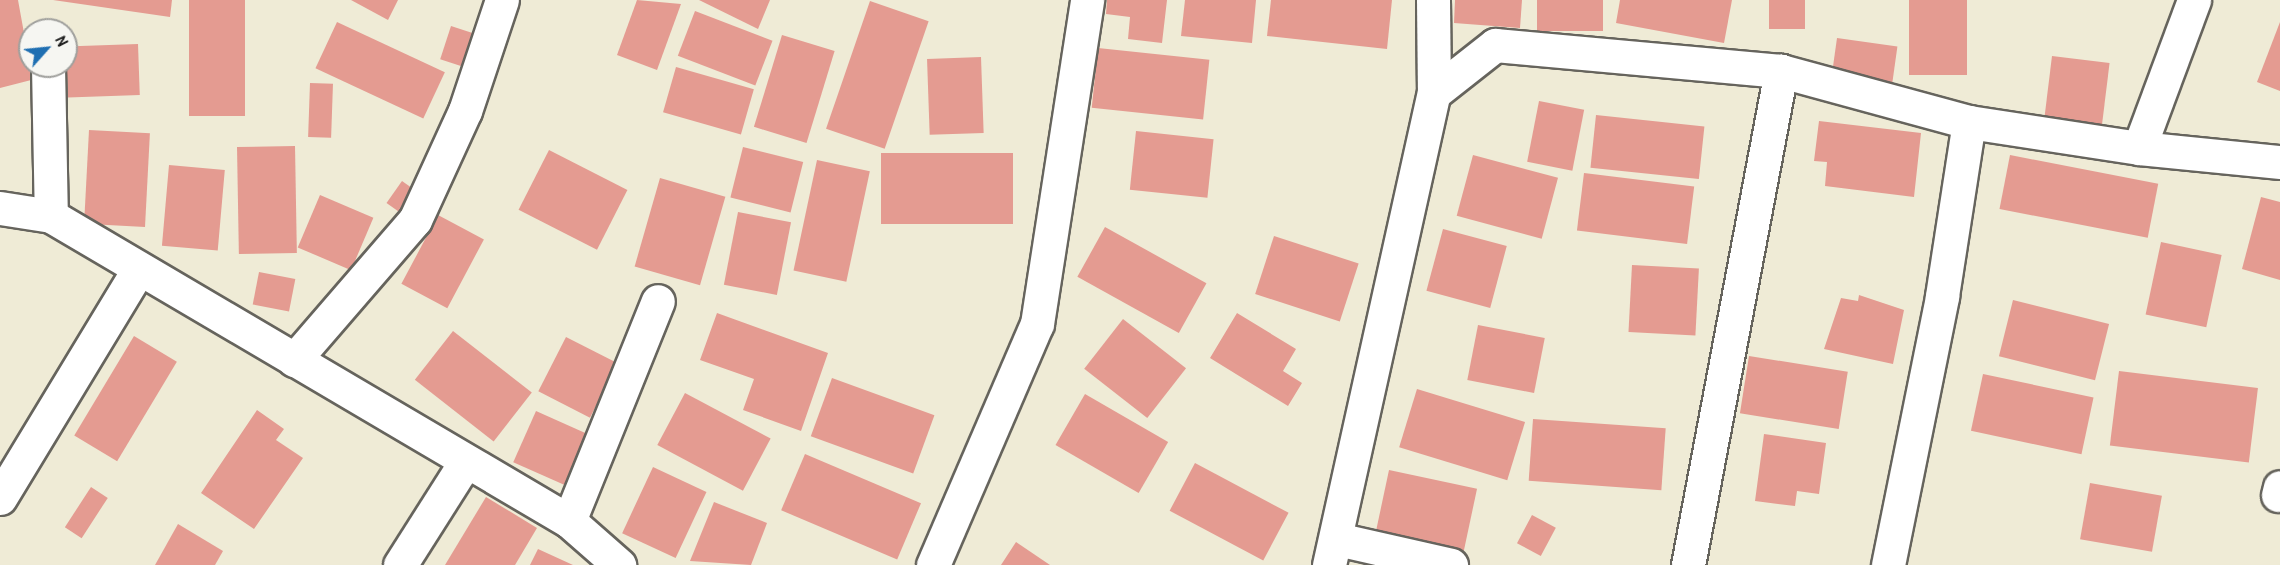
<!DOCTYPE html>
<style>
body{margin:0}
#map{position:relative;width:2280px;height:565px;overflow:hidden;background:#efebd6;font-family:"Patrick Hand",sans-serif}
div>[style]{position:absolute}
.building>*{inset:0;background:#e49b91;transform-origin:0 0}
.roads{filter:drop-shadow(2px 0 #66645d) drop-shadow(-2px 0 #66645d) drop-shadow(0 2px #66645d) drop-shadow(0 -2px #66645d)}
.minor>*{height:33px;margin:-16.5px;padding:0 16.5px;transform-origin:16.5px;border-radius:16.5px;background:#fff}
span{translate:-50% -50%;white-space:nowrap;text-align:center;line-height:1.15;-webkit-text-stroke:5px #f6f6f2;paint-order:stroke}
.north{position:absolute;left:18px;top:18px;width:60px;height:60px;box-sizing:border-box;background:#f6f6f2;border:2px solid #9f9f9c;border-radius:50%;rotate:63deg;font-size:16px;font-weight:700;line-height:24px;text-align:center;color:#1c1c1c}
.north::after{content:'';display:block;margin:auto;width:21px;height:27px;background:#1f6fb2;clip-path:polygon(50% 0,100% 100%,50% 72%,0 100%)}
</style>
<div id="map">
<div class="building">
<i style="clip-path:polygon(0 0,18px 0,30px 66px,36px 66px,39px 78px,0 88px)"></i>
<i style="clip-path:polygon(53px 0,172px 0,170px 17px)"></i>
<i style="left:189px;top:0;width:56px;height:116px"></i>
<i style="clip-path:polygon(351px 0,398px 0,388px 20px)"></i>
<i style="clip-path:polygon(637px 0,681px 4px,657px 70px,617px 55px)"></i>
<i style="clip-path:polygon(699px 0,770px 0,758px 29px)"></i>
<i style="clip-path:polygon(1107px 0,1167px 0,1162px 43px,1128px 39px,1130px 17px,1106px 14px)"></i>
<i style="clip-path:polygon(1185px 0,1256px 0,1252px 43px,1181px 36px)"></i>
<i style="clip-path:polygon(1271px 0,1392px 0,1387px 49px,1267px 36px)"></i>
<i style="clip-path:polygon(1455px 0,1522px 0,1520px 28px,1454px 23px)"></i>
<i style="left:1537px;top:0;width:66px;height:31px"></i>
<i style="clip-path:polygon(1620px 0,1732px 0,1724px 43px,1616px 23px)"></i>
<i style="left:1769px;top:0;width:36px;height:29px"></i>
<i style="left:1909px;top:0;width:58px;height:75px"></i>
<i style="left:870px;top:1px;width:62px;height:135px;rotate:19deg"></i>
<i style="left:695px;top:11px;width:83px;height:48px;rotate:21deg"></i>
<i style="left:337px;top:22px;width:119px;height:51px;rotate:25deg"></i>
<i style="clip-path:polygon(2280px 22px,2280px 91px,2257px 82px)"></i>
<i style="left:451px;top:26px;width:25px;height:35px;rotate:18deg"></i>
<i style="left:782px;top:35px;width:55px;height:96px;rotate:17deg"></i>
<i style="left:1837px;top:38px;width:61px;height:36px;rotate:8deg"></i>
<i style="left:138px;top:44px;width:51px;height:72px;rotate:88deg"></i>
<i style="left:1098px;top:48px;width:112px;height:60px;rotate:6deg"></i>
<i style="left:2052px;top:56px;width:58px;height:66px;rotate:7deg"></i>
<i style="left:981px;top:57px;width:76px;height:54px;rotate:88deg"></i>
<i style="left:676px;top:67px;width:81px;height:47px;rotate:16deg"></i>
<i style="left:310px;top:83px;width:23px;height:54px;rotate:2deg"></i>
<i style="left:1539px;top:101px;width:46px;height:62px;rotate:11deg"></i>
<i style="left:1596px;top:115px;width:109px;height:53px;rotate:6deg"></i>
<i style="clip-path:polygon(1819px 121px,1921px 133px,1914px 197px,1825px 186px,1827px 162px,1814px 161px)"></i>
<i style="left:89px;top:130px;width:61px;height:94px;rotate:3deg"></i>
<i style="left:1136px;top:131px;width:78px;height:59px;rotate:6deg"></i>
<i style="left:295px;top:146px;width:107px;height:58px;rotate:89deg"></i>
<i style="left:743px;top:147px;width:62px;height:52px;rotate:14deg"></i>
<i style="left:549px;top:150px;width:88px;height:67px;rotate:27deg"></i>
<i style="left:1013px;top:153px;width:71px;height:132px;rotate:90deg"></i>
<i style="left:1473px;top:155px;width:88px;height:63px;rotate:15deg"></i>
<i style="left:2010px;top:155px;width:151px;height:55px;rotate:11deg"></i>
<i style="left:817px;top:160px;width:54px;height:113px;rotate:12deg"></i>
<i style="left:169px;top:165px;width:56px;height:81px;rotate:5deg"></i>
<i style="left:1584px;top:173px;width:111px;height:58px;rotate:7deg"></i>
<i style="left:660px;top:178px;width:68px;height:92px;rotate:16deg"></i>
<i style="left:402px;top:181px;width:19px;height:27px;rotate:35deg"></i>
<i style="left:320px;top:195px;width:58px;height:57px;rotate:23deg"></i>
<i style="clip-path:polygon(2261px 197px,2280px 202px,2280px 280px,2242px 269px)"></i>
<i style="left:738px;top:212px;width:54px;height:74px;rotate:11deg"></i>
<i style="left:438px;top:215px;width:52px;height:78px;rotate:28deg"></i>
<i style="left:1105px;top:227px;width:116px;height:57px;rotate:29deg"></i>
<i style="left:1443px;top:229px;width:66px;height:64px;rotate:15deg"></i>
<i style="left:1274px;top:236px;width:89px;height:61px;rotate:18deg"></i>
<i style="left:2161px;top:242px;width:62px;height:74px;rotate:12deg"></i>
<i style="left:1632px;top:265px;width:67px;height:67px;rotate:3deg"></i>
<i style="left:259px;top:272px;width:37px;height:33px;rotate:11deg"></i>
<i style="clip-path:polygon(1859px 295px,1904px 310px,1893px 364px,1824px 349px,1841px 298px,1858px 301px)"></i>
<i style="left:2013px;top:300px;width:99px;height:58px;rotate:14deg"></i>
<i style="clip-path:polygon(717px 313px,828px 353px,801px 431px,743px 410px,754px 379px,700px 360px)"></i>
<i style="clip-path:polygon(1237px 313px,1296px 349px,1283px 371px,1302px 383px,1288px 406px,1210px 358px)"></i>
<i style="left:1123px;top:319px;width:80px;height:63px;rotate:38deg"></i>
<i style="left:1478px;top:325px;width:68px;height:56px;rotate:11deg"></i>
<i style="left:453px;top:331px;width:100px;height:62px;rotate:38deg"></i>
<i style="left:134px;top:336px;width:50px;height:116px;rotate:31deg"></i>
<i style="left:566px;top:337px;width:58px;height:61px;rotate:27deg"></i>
<i style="left:1749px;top:356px;width:100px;height:58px;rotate:9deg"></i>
<i style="left:2119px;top:371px;width:140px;height:75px;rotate:7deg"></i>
<i style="left:1983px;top:374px;width:113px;height:58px;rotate:12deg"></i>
<i style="left:832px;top:378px;width:109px;height:62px;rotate:20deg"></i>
<i style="left:1417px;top:389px;width:113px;height:61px;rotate:17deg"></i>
<i style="left:685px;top:393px;width:97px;height:59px;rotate:28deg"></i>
<i style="left:1085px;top:394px;width:96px;height:59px;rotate:30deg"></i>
<i style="clip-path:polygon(257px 410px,284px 429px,276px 440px,303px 458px,254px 529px,201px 493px)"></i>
<i style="left:536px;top:411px;width:60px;height:56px;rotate:24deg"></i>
<i style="left:1533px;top:419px;width:133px;height:62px;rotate:4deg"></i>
<i style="clip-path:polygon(1764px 434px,1826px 443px,1819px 494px,1797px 491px,1795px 506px,1755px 501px)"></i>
<i style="left:805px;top:454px;width:126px;height:61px;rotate:23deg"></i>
<i style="left:1195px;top:463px;width:106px;height:54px;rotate:28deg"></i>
<i style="left:653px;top:467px;width:59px;height:73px;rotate:25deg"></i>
<i style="left:1389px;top:470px;width:90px;height:67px;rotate:12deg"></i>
<i style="left:2090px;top:483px;width:73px;height:57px;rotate:10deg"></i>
<i style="left:91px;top:487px;width:20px;height:48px;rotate:33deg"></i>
<i style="clip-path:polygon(486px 497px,537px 528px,515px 565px,445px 565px)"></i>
<i style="clip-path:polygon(714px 502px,767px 523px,751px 565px,690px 561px)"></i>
<i style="left:1532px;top:515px;width:27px;height:32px;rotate:28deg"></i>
<i style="clip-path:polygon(178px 524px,223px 551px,215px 565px,155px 565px)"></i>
<i style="clip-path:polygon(1016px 542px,1050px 565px,1001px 565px)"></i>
<i style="clip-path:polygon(538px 549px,573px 565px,530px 565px)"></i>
</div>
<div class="roads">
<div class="minor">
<i style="left:1433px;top:0;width:93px;rotate:89.4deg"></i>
<i style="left:48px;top:66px;width:150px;rotate:88.9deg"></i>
<i style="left:2139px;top:148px;width:158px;rotate:-69.6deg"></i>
<i style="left:0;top:208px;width:52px;rotate:8.9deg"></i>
<i style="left:51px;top:216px;width:601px;rotate:30.49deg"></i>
<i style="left:569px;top:521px;width:67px;rotate:41.3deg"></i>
<i style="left:294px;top:360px;width:185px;rotate:-49.2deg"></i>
<i style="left:415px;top:220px;width:120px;rotate:-65.4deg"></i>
<i style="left:465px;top:111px;width:117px;rotate:-71.6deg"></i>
<i style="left:2278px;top:495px;width:8px;rotate:-76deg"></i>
<i style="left:0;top:498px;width:264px;rotate:-58.8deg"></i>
<i style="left:569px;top:521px;width:237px;rotate:-68deg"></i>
<i style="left:1337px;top:539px;width:117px;rotate:12.8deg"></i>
<i style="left:400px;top:565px;width:123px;rotate:-57.6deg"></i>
<i style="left:933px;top:565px;width:262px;rotate:-66.7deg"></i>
<i style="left:1037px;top:324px;width:328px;rotate:-81.2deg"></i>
<i style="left:1329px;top:565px;width:484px;rotate:-77.5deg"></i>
<i style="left:1434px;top:93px;width:78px;rotate:-38.2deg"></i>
<i style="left:1495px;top:45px;width:287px;rotate:5.2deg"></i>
<i style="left:1781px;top:71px;width:195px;rotate:15.2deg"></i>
<i style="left:1969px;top:122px;width:172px;rotate:8.7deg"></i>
<i style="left:2139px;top:148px;width:142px;rotate:5.7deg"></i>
<i style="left:1688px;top:565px;width:503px;rotate:-79.34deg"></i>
<i style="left:1888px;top:565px;width:274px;rotate:-78.6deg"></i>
<i style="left:1942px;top:296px;width:176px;rotate:-81.2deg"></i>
</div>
</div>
<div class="north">N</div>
</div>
